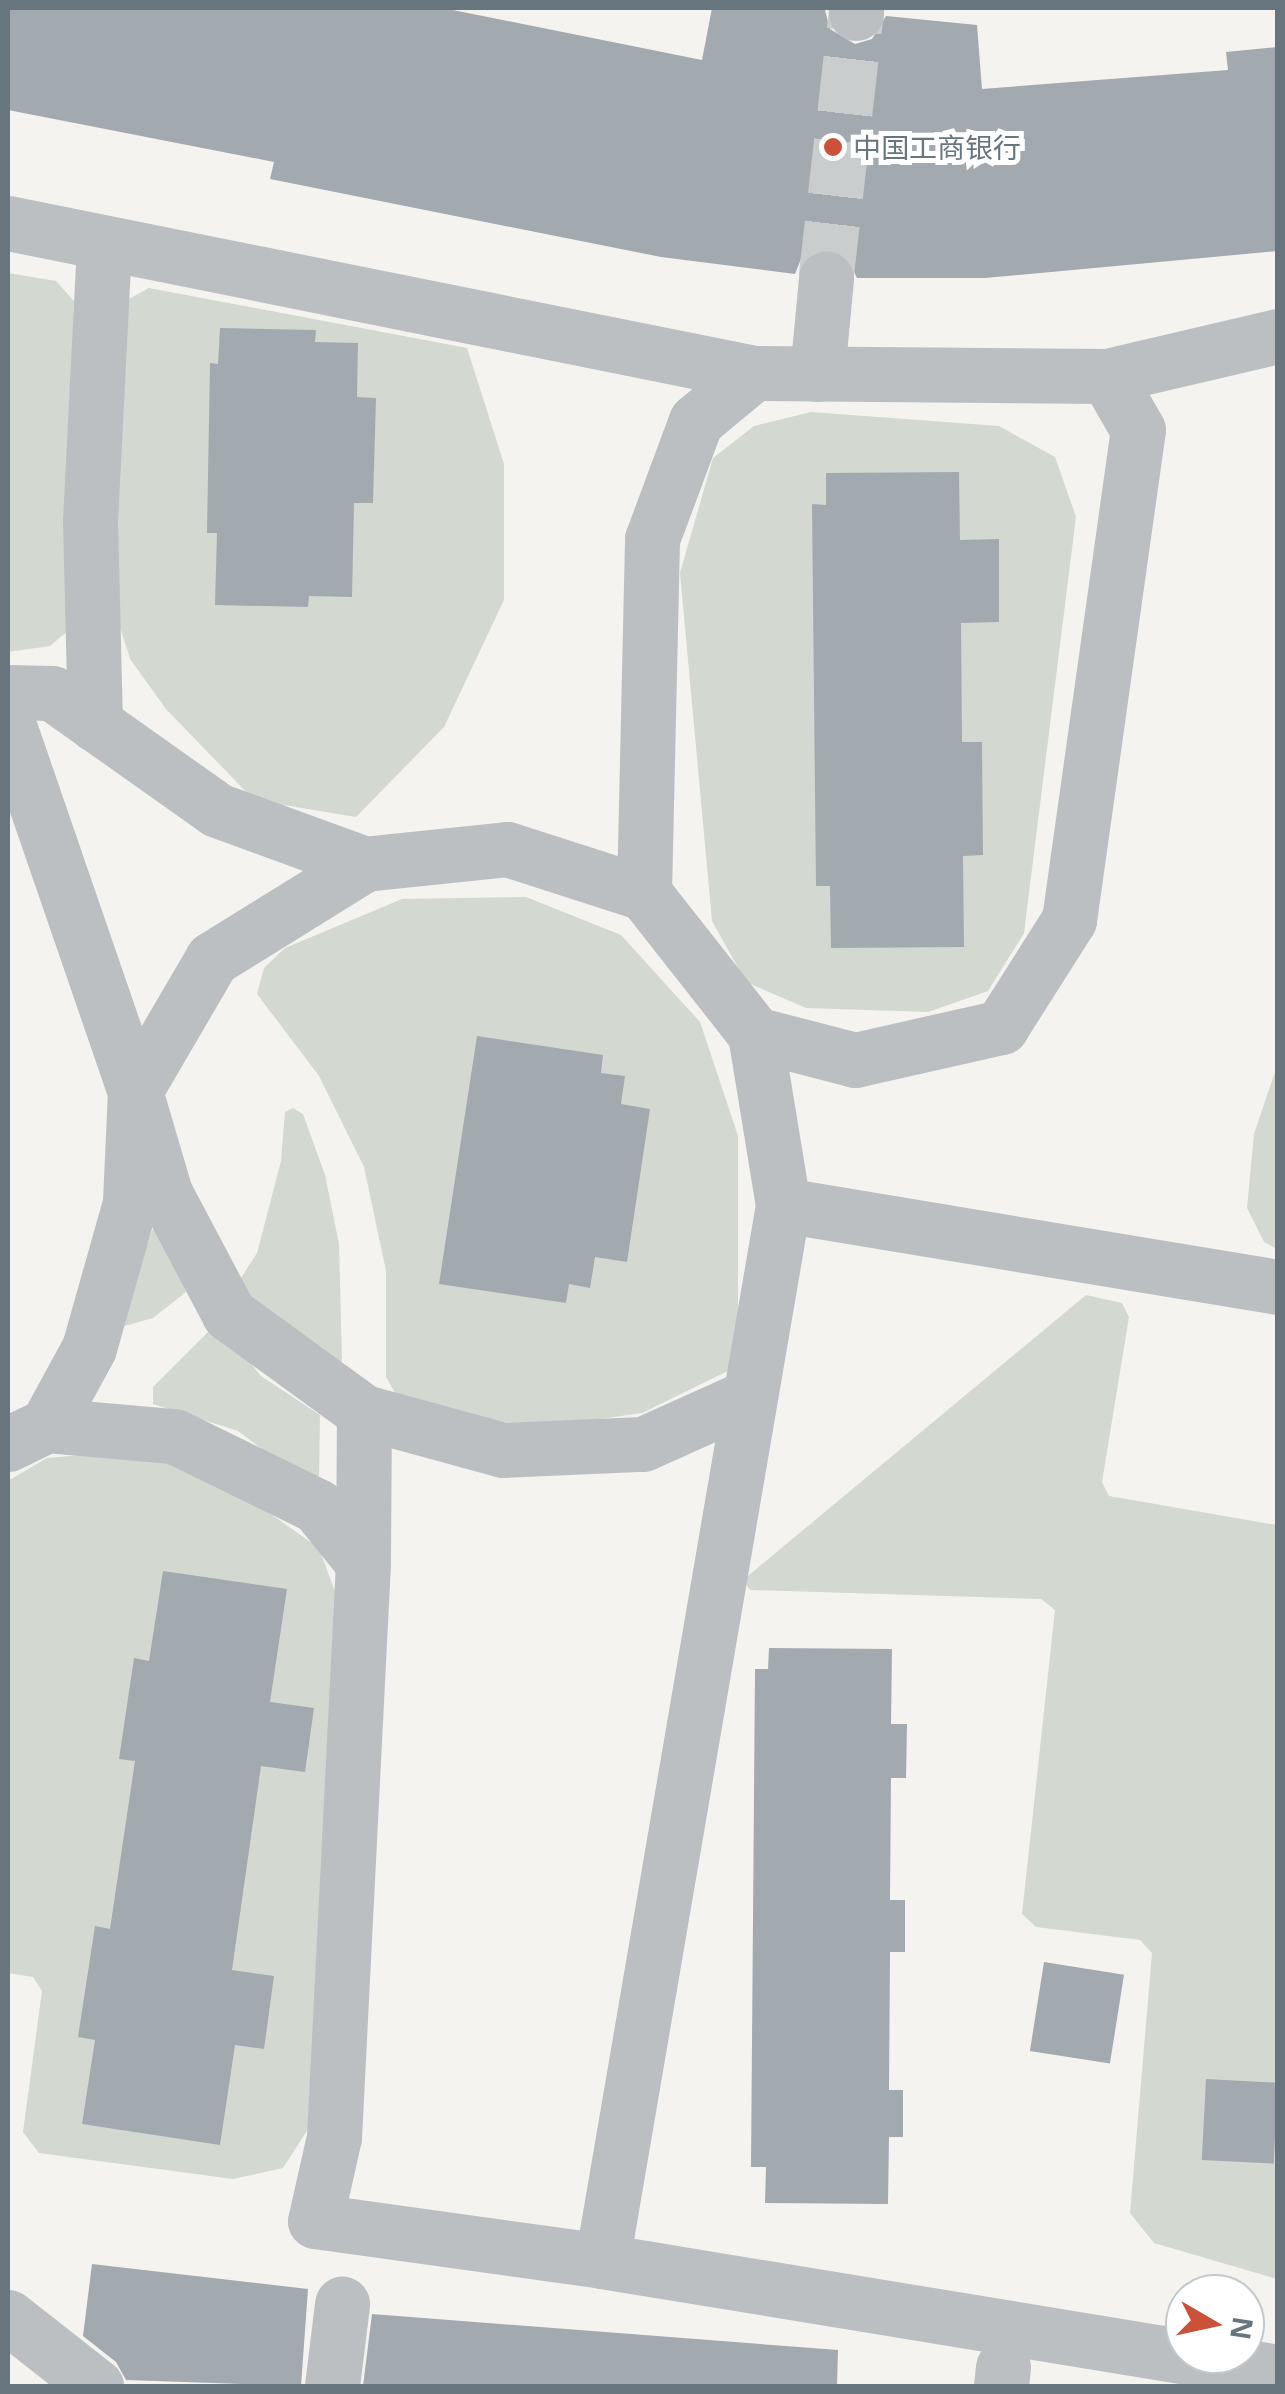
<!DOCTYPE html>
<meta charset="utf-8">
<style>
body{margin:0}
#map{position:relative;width:1285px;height:2394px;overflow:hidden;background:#f4f3f0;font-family:"Open Sans","Noto Sans SC",sans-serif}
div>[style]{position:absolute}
.green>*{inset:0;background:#d3d8d0}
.building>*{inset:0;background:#a3aaaf;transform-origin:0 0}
.minor-tunnel>*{height:55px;margin-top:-27.5px;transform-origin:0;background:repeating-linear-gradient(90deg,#cacdce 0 55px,transparent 0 83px)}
.minor>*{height:55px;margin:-27.5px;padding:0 27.5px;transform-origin:27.5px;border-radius:27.5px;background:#bbbfc2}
.dots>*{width:28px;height:28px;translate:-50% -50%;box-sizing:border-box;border:5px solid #fff;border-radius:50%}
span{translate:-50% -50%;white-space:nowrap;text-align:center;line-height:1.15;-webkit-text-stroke:10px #fff;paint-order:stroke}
.poi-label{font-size:28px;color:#67757e}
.left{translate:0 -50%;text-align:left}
.frame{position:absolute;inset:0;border:10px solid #67757e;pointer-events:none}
.north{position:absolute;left:1165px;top:2274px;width:100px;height:100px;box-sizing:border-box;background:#fff;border:2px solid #c2c8cb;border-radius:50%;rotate:99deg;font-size:28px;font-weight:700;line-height:40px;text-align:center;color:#67757e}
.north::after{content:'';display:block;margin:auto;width:35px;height:45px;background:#cb5139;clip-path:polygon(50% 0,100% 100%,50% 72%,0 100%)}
</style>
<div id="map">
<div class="green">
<i style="clip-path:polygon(8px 273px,56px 281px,74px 301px,69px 630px,50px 646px,8px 652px)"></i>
<i style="clip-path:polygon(149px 288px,467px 348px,504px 464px,504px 600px,444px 727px,356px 817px,254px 800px,166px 709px,130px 659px,111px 598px,125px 301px)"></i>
<i style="clip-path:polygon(811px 412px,999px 426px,1055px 457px,1076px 517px,1024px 933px,988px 991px,928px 1012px,806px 1008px,746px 982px,712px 921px,680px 573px,713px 458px,754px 426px)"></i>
<i style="clip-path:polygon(526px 897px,621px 935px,700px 1022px,738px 1136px,738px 1366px,642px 1413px,544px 1427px,439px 1414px,397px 1396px,386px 1377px,386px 1271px,364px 1167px,319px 1076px,257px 994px,264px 968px,285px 948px,402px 899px)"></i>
<i style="clip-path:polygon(1277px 1066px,1278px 1249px,1277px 1249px,1264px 1242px,1247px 1208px,1254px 1134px)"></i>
<i style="clip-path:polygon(293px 1108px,303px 1114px,325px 1175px,339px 1244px,342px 1361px,333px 1366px,252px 1313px,241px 1278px,257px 1253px,281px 1161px,285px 1112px)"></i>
<i style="clip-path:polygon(156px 1220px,186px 1292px,153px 1318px,117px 1328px)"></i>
<i style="clip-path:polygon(1086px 1295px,1122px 1303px,1129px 1317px,1102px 1482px,1109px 1496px,1277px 1525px,1277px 2279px,1154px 2243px,1130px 2213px,1152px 1953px,1140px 1940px,1036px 1927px,1022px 1914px,1055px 1610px,1041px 1599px,750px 1590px,743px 1580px)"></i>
<i style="clip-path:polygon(223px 1330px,261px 1376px,320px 1415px,319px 1481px,308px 1483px,238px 1431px,153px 1404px,153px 1387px,209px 1331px)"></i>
<i style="clip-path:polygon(106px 1453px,168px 1461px,228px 1484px,319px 1548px,338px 1600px,310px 2126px,283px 2168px,233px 2179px,39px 2153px,23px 2132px,42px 1991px,33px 1977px,8px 1973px,8px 1481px,47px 1458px)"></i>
</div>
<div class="building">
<i style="clip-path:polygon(8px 8px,443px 8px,702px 60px,712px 8px,799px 8px,825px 10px,830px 29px,855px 44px,872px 39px,886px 16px,977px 25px,982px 89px,1228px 70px,1226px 52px,1278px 47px,1278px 251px,985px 278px,857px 278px,845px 253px,828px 247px,801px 259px,795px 274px,661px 257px,270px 179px,274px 162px,8px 110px)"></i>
<i style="clip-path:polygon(220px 328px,316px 330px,315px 342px,358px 343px,357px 397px,376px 398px,373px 503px,354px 503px,352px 597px,309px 596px,308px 607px,215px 605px,217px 533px,207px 533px,210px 363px,218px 364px)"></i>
<i style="clip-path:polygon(959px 472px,960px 540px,999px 539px,999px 622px,961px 623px,962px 742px,982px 742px,983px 855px,963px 856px,964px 947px,831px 948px,830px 886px,816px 886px,812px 504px,826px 505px,826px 473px)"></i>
<i style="clip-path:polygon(477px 1036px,603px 1055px,601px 1073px,625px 1076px,621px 1104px,650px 1109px,627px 1262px,595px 1257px,590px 1288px,569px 1284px,566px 1303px,439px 1284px)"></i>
<i style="clip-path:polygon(163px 1571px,287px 1589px,270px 1702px,314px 1708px,305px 1772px,261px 1766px,232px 1970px,274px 1976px,264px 2049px,235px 2045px,220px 2145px,82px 2124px,95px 2040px,78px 2037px,95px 1926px,110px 1929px,135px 1761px,119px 1759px,134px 1658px,149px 1661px)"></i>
<i style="clip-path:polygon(769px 1648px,892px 1649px,891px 1724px,907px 1724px,906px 1778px,891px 1778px,890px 1900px,905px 1900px,905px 1952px,890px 1952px,889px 2090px,903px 2090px,903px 2137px,889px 2137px,888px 2204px,765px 2203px,766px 2167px,751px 2167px,755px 1669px,768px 1669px)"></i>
<i style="left:1044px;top:1962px;width:81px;height:90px;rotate:9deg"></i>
<i style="left:1206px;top:2079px;width:72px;height:81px;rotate:3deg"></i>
<i style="clip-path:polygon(92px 2264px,308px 2289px,301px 2386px,126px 2380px,116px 2362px,83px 2336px)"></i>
<i style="clip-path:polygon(372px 2314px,838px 2350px,837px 2386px,363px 2386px)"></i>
</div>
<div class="minor-tunnel">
<i style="left:826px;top:278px;width:267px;rotate:-83.5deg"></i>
</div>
<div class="minor">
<i style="left:856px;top:13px;width:5px;rotate:-90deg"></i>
<i style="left:8px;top:223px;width:761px;rotate:11.37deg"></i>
<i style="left:754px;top:373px;width:353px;rotate:0.5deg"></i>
<i style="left:1107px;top:376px;width:176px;rotate:-13.2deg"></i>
<i style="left:817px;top:374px;width:96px;rotate:-84.6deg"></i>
<i style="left:8px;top:692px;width:44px;rotate:1.3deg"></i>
<i style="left:52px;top:693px;width:202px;rotate:35.3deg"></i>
<i style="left:217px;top:810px;width:158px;rotate:20deg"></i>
<i style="left:8px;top:723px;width:389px;rotate:71deg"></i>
<i style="left:135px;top:1091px;width:112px;rotate:92.6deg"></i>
<i style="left:130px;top:1203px;width:151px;rotate:105.8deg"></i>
<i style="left:89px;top:1348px;width:88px;rotate:118.6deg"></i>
<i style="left:95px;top:724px;width:203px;rotate:-91.4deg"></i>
<i style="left:90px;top:521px;width:278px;rotate:-87.1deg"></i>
<i style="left:644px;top:893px;width:354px;rotate:-88.7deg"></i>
<i style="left:652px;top:539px;width:126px;rotate:-69.6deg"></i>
<i style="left:696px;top:421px;width:75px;rotate:-39.6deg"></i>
<i style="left:755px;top:1034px;width:103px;rotate:14.6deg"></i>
<i style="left:855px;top:1060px;width:150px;rotate:-12.7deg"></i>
<i style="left:1001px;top:1027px;width:127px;rotate:-57.6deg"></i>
<i style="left:1069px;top:920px;width:495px;rotate:-82deg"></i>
<i style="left:1138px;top:430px;width:62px;rotate:-119.9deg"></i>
<i style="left:783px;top:1205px;width:502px;rotate:9.41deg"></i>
<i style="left:364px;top:1412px;width:151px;rotate:90.4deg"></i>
<i style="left:363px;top:1563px;width:575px;rotate:92.89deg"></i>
<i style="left:334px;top:2137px;width:86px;rotate:102.7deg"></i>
<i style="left:315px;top:2221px;width:290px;rotate:7.9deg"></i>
<i style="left:602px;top:2261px;width:685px;rotate:9.32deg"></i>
<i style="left:8px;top:1444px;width:43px;rotate:-26deg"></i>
<i style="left:47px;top:1425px;width:127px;rotate:5deg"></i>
<i style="left:174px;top:1436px;width:159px;rotate:26.1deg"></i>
<i style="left:317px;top:1506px;width:73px;rotate:51.1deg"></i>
<i style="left:602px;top:2261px;width:1071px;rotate:-80.27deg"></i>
<i style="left:783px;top:1205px;width:173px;rotate:-99.3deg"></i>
<i style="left:755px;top:1034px;width:179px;rotate:-128.2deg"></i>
<i style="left:644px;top:893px;width:144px;rotate:-162.2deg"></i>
<i style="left:507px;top:849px;width:143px;rotate:174deg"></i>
<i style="left:365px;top:864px;width:180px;rotate:148.2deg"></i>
<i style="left:212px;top:959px;width:153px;rotate:120.3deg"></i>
<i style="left:135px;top:1091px;width:106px;rotate:73.6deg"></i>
<i style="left:165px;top:1193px;width:137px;rotate:62.1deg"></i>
<i style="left:229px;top:1314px;width:167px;rotate:36deg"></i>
<i style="left:364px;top:1412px;width:144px;rotate:15.3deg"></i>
<i style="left:503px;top:1450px;width:140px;rotate:-2.5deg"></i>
<i style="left:643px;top:1444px;width:117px;rotate:-24.2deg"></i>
<i style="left:8px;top:2317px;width:112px;rotate:38.1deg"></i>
<i style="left:332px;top:2386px;width:83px;rotate:-83deg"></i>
<i style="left:1001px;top:2386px;width:19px;rotate:-84deg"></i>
</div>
<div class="dots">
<i style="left:833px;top:147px;background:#cb5139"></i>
</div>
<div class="poi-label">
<span class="left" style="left:853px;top:147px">中国工商银行</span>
</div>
<div class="frame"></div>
<div class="north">N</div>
</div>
